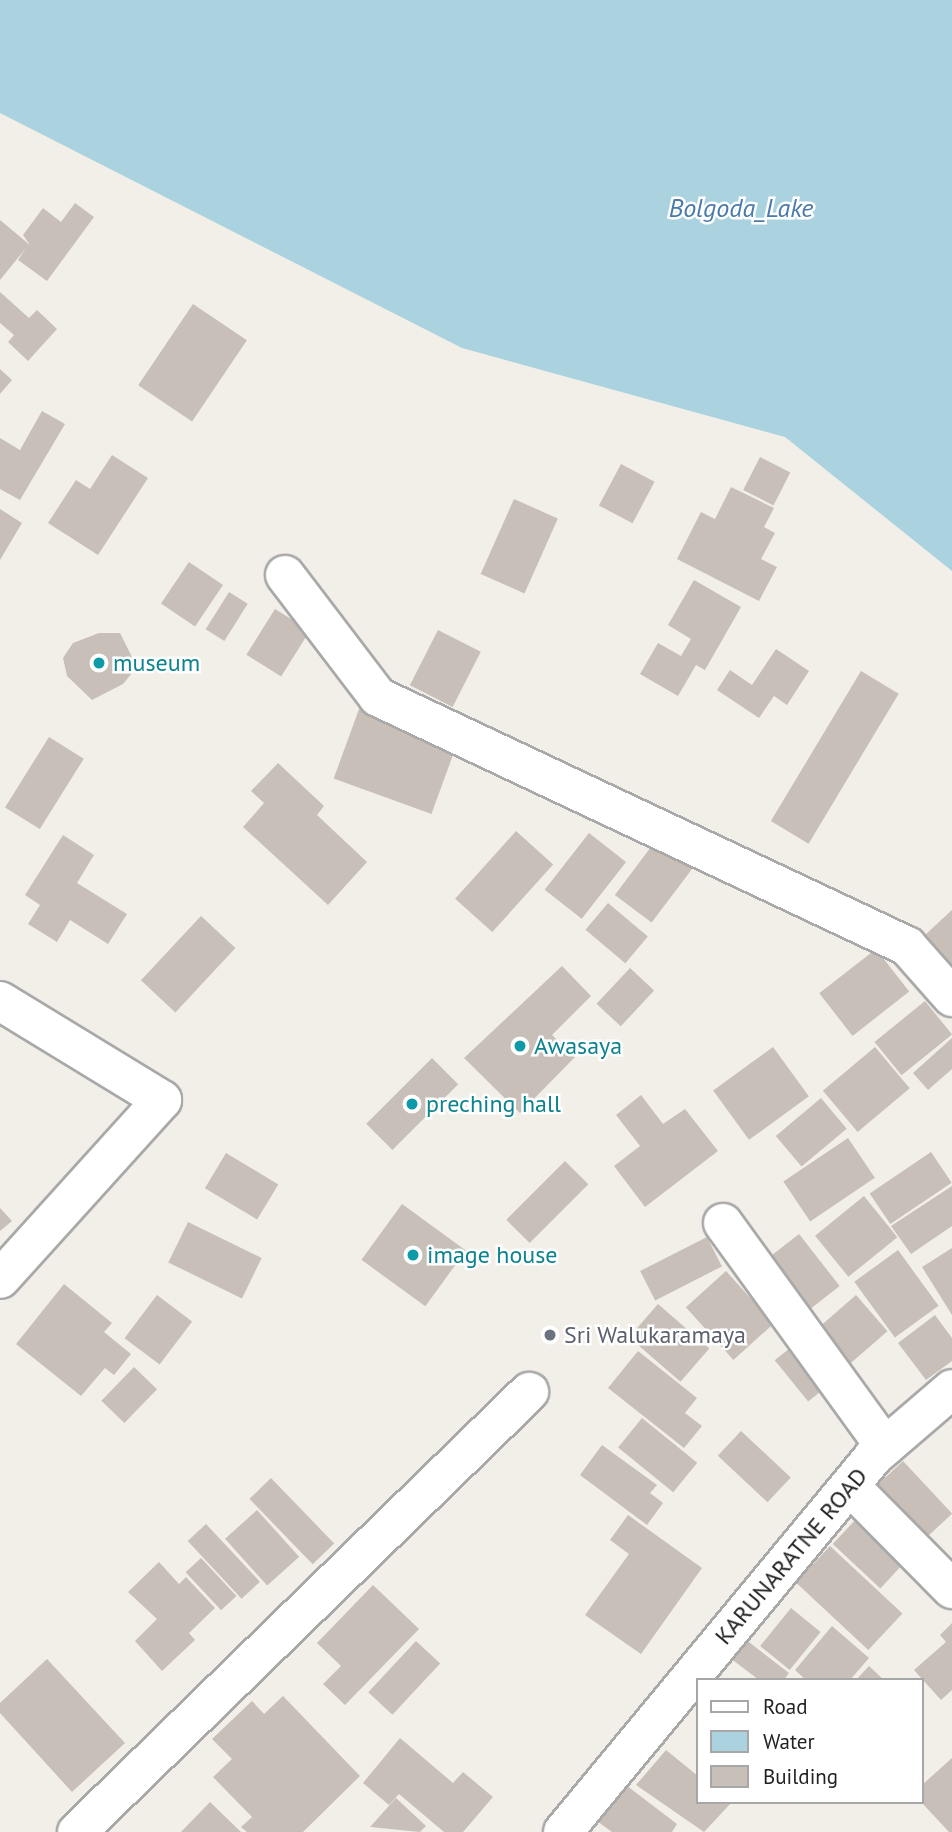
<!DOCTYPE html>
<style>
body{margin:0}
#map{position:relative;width:952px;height:1832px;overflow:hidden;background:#f2efe9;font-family:"PT Sans",sans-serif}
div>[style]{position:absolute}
.water>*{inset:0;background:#aad3df}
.building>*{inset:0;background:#c7bfb8;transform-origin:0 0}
.roads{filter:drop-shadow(2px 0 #a9a9a9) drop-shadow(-2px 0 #a9a9a9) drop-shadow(0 2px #a9a9a9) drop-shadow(0 -2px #a9a9a9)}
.minor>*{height:38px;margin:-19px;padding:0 19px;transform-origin:19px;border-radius:19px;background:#fff}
.dots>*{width:19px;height:19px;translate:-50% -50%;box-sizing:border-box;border:4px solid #fff;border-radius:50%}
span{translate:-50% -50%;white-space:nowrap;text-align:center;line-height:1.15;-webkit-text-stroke:5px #fff;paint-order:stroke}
.culture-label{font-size:24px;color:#0d838f}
.left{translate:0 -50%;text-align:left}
.worship-label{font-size:24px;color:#5b616d}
.street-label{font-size:24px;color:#222}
.water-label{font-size:26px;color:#4a7aab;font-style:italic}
.legend{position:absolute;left:696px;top:1678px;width:228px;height:126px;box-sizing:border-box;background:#fff;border:2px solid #a7a7a7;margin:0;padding:9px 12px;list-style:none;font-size:21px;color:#222}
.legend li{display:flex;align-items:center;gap:14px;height:35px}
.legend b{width:35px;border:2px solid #a7a7a7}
</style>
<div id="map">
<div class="water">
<i style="clip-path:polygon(0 0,952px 0,952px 571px,785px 437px,462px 348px,0 113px)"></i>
</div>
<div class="building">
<i style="clip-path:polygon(75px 203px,94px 217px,47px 281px,18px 260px,26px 248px,0 280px,0 220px,30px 245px,23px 235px,43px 208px,61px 222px)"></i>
<i style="clip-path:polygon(0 292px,29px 318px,37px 310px,57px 329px,28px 361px,8px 342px,14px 335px,0 323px)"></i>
<i style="left:193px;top:304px;width:65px;height:98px;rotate:34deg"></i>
<i style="clip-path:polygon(0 369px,12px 380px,0 394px)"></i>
<i style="clip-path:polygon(42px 411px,65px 424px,20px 500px,0 489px,0 438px,20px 450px)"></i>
<i style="clip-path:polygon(112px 455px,148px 478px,98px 555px,48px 523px,76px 480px,90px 489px)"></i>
<i style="left:760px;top:457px;width:34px;height:37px;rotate:27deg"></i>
<i style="left:621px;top:464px;width:38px;height:47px;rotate:28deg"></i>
<i style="clip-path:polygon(731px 487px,774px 508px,764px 527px,775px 533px,761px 559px,777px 567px,759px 601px,677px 559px,701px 512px,715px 519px)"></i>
<i style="left:514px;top:499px;width:48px;height:82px;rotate:24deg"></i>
<i style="clip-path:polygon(0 509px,22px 523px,0 560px)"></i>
<i style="left:189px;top:562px;width:41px;height:50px;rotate:34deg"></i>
<i style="clip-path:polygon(694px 580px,741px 607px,705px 670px,696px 665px,678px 696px,640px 674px,658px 643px,681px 656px,691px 639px,668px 625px)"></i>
<i style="left:229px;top:592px;width:22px;height:44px;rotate:32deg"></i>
<i style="left:275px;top:609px;width:41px;height:54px;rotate:32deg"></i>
<i style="left:438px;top:630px;width:48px;height:62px;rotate:27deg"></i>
<i style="clip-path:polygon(99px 633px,120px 633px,137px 667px,123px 684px,92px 700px,67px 676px,63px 658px,73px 643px)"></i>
<i style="clip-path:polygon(776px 649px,809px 671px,787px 705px,774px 696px,759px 718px,717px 690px,730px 670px,752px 685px)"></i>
<i style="left:861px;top:671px;width:44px;height:175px;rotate:31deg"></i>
<i style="left:359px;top:709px;width:104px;height:74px;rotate:20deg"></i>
<i style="left:49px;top:737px;width:41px;height:83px;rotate:32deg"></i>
<i style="clip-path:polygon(278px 763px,324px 806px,317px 815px,367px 862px,328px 905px,243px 827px,264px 803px,251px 791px)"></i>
<i style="left:516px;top:831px;width:50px;height:91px;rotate:42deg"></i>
<i style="left:589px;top:833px;width:47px;height:72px;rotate:38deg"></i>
<i style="clip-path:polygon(63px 835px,94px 855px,77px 883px,127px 914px,108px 944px,70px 920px,57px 942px,28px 924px,40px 905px,25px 895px)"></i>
<i style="left:657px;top:839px;width:46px;height:70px;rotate:37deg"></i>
<i style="left:608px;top:903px;width:52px;height:35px;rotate:40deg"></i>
<i style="clip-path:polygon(952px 910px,952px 965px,925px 935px)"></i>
<i style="left:201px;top:916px;width:47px;height:88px;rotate:43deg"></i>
<i style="left:876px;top:949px;width:54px;height:72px;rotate:52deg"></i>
<i style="clip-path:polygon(562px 966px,591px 996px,552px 1035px,575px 1057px,520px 1113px,464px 1058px)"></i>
<i style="left:630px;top:968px;width:33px;height:49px;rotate:43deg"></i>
<i style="left:925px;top:1001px;width:43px;height:65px;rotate:51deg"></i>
<i style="clip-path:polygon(952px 1038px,952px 1069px,928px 1090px,913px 1073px)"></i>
<i style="left:773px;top:1047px;width:61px;height:74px;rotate:54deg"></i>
<i style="left:875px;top:1047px;width:54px;height:68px;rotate:50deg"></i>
<i style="left:432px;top:1058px;width:37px;height:93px;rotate:45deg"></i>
<i style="clip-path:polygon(641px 1095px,663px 1124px,685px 1109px,718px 1151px,645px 1207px,614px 1166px,640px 1146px,616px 1115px)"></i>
<i style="left:821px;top:1098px;width:40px;height:59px;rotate:50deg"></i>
<i style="left:848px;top:1138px;width:48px;height:78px;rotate:56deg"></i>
<i style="left:931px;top:1152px;width:37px;height:74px;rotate:56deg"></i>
<i style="left:226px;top:1153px;width:61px;height:41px;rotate:31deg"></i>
<i style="left:565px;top:1161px;width:33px;height:83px;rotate:45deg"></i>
<i style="clip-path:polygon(952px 1186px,952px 1226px,911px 1254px,891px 1226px)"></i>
<i style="left:864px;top:1196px;width:53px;height:63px;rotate:51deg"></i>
<i style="left:402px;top:1204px;width:79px;height:69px;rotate:36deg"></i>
<i style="clip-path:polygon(0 1208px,12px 1221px,0 1231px)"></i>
<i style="left:188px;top:1222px;width:82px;height:45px;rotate:26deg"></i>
<i style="left:799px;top:1234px;width:66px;height:45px;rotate:52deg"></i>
<i style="left:707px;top:1237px;width:33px;height:75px;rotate:63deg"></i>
<i style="clip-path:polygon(952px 1248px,952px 1315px,922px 1267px)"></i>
<i style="left:898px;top:1250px;width:69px;height:54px;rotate:54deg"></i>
<i style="left:726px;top:1271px;width:71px;height:54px;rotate:48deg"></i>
<i style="clip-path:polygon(64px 1284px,112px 1323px,104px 1332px,131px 1354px,114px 1375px,105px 1368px,81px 1396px,16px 1344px)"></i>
<i style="left:157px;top:1295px;width:44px;height:54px;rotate:37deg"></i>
<i style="left:856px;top:1295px;width:48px;height:49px;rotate:49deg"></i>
<i style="left:658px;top:1304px;width:68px;height:44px;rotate:41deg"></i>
<i style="clip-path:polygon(935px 1315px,952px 1338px,952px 1361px,926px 1380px,898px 1343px)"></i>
<i style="left:795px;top:1344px;width:53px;height:26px;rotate:51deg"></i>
<i style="clip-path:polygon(638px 1351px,697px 1398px,685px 1413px,702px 1426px,684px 1448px,608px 1388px)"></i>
<i style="left:134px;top:1367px;width:32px;height:47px;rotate:44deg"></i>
<i style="left:642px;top:1418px;width:71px;height:38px;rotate:39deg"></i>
<i style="left:741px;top:1431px;width:68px;height:34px;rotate:43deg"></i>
<i style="clip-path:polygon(602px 1445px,657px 1485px,650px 1493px,663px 1503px,647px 1525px,580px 1475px)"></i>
<i style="left:903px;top:1461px;width:72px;height:40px;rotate:47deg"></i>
<i style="left:271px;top:1478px;width:91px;height:30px;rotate:46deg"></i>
<i style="left:257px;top:1510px;width:63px;height:43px;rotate:48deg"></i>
<i style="clip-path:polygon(628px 1515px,702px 1568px,641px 1654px,585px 1615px,629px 1554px,610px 1540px)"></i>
<i style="left:858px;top:1517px;width:65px;height:37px;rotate:43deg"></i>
<i style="left:206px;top:1524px;width:79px;height:25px;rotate:47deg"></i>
<i style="left:830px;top:1546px;width:99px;height:50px;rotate:43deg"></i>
<i style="left:201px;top:1558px;width:52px;height:21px;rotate:47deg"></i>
<i style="clip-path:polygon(159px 1562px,179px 1584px,186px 1577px,215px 1608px,189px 1633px,195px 1640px,162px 1671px,135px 1641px,157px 1619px,128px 1592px)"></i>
<i style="clip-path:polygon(373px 1585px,419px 1629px,345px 1705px,323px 1684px,341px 1666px,317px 1643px)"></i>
<i style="left:791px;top:1608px;width:38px;height:49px;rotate:39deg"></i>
<i style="clip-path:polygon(952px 1623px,952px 1690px,941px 1700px,914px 1670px,946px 1642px,940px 1635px)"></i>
<i style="clip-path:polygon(832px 1626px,869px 1658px,850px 1680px,806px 1680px,795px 1670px)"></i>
<i style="clip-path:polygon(745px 1639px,789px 1673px,784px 1680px,759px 1680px,730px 1658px)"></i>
<i style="left:416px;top:1641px;width:33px;height:70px;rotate:43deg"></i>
<i style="clip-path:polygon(47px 1659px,125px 1743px,72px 1792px,0 1713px,0 1703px)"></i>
<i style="clip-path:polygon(869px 1666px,884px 1680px,856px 1680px)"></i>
<i style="clip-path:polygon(283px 1696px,360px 1776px,303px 1832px,247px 1832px,241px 1827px,252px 1817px,213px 1777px,232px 1759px,212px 1739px,252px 1701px,264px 1714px)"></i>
<i style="clip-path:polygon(400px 1738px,453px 1783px,463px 1772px,493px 1797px,463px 1832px,444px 1832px,399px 1794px,389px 1805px,363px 1783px)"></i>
<i style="clip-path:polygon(666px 1750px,698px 1776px,698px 1802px,732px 1802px,704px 1832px,636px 1785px)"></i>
<i style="clip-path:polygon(952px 1758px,952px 1832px,949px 1832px,922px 1803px,922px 1785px)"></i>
<i style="clip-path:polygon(618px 1779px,677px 1824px,672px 1832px,612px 1832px,590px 1816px)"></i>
<i style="clip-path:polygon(396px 1798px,426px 1826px,420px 1832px,370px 1827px)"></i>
<i style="clip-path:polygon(210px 1802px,241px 1832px,181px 1832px)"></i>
</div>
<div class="roads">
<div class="minor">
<i style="left:285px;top:575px;width:153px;rotate:52.7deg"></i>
<i style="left:378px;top:697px;width:585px;rotate:25.21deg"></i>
<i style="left:907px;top:946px;width:68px;rotate:48.6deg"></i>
<i style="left:0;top:1001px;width:190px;rotate:31.4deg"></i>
<i style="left:162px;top:1100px;width:241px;rotate:132.1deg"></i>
<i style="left:723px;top:1223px;width:276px;rotate:54.1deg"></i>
<i style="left:850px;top:1486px;width:145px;rotate:45.3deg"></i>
<i style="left:77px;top:1832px;width:631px;rotate:-44.23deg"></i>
<i style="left:563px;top:1832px;width:487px;rotate:-50.4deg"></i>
<i style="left:873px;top:1457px;width:104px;rotate:-40.7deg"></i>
</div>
</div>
<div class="dots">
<i style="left:99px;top:663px;background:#0f9aa8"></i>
<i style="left:520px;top:1046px;background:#0f9aa8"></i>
<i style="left:412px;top:1104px;background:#0f9aa8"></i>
<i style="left:413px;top:1255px;background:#0f9aa8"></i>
<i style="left:550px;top:1335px;background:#6b7280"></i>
</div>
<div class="culture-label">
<span class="left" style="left:113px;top:663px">museum</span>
<span class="left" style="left:534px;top:1046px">Awasaya</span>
<span class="left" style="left:426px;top:1104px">preching hall</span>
<span class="left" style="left:427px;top:1255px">image house</span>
</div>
<div class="worship-label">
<span class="left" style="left:564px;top:1335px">Sri Walukaramaya</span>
</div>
<div class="street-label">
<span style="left:791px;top:1556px;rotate:-50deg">KARUNARATNE ROAD</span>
</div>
<div class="water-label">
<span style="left:741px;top:208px">Bolgoda_Lake</span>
</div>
<ul class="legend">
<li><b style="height:9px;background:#fff"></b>Road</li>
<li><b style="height:19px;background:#aad3df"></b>Water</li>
<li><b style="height:19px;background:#c7bfb8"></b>Building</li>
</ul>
</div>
